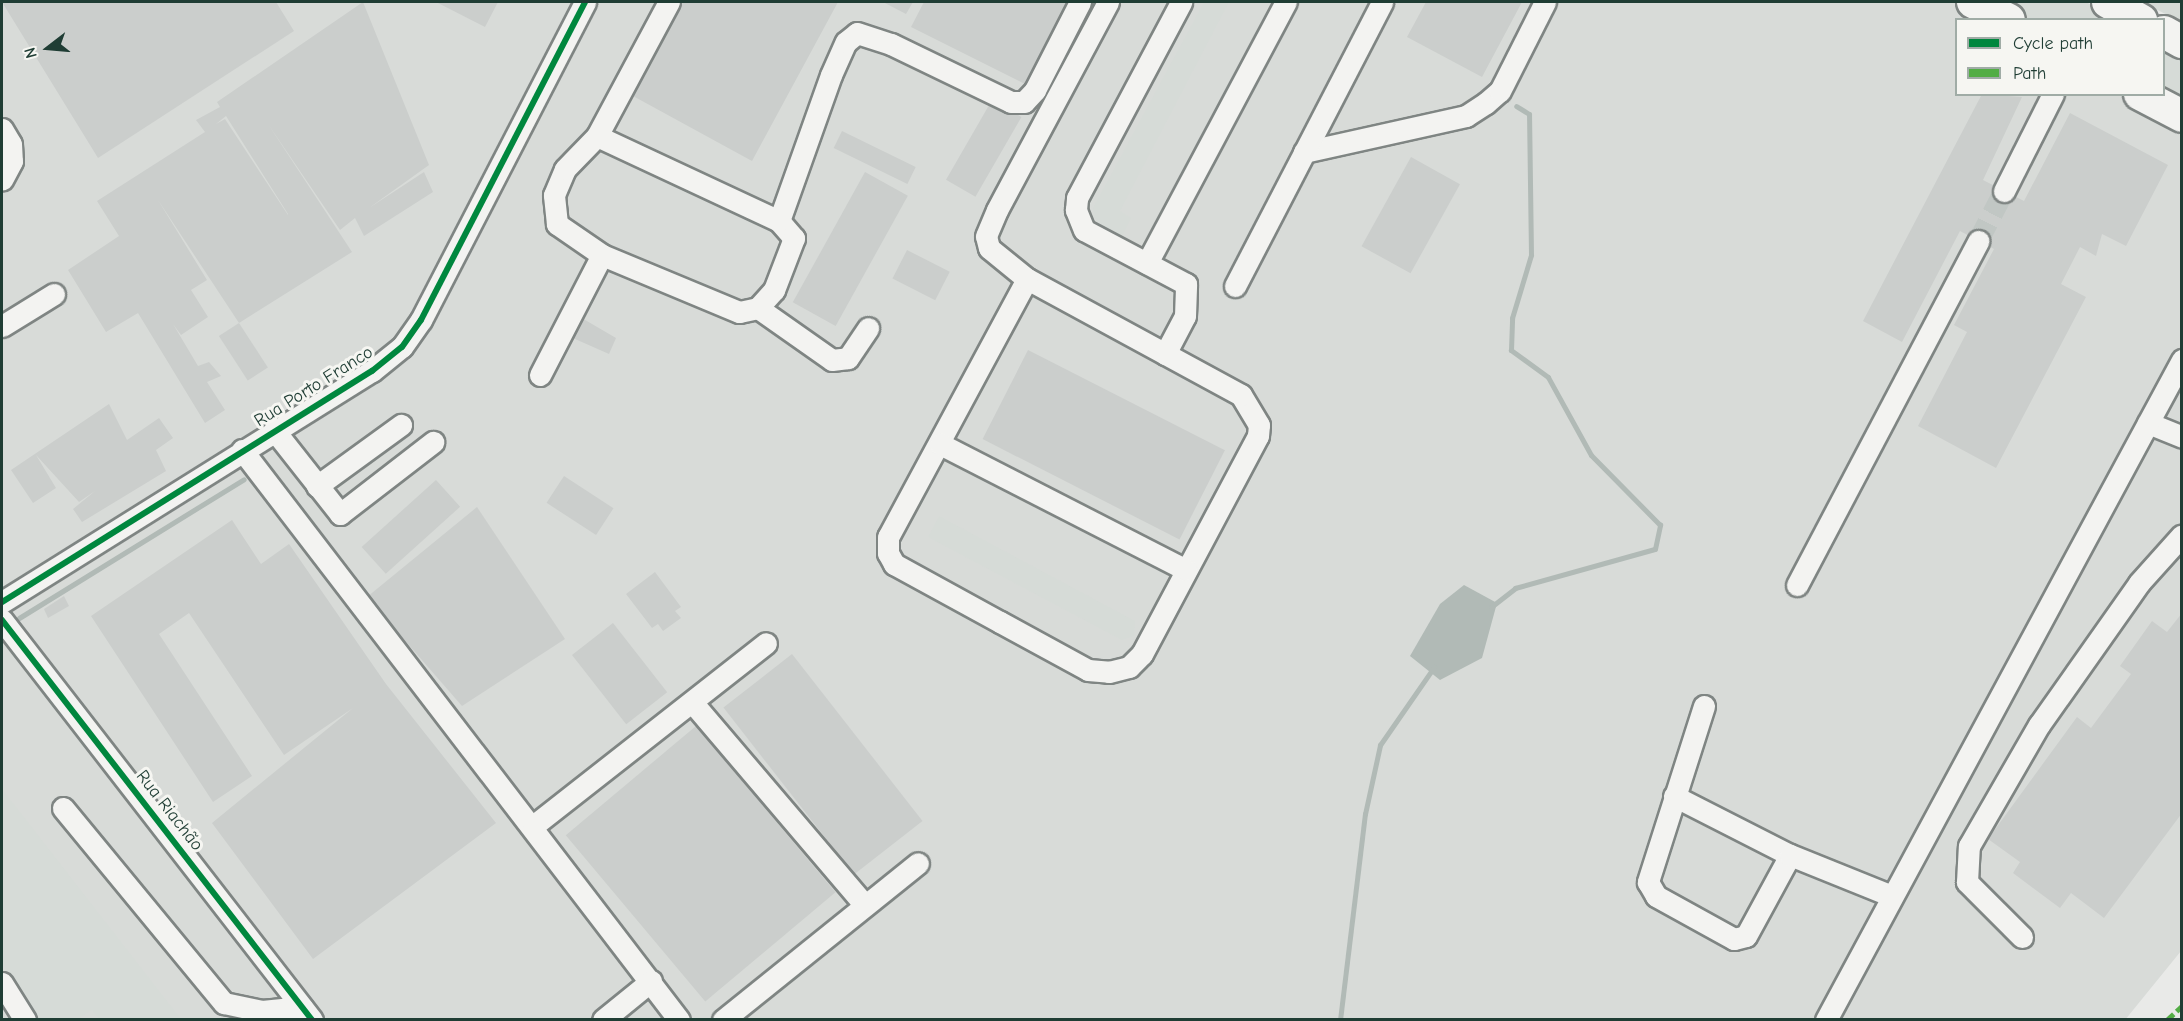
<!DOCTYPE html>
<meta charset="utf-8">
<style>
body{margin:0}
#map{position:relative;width:2183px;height:1021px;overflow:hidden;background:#e9eae8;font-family:"Comic Neue",sans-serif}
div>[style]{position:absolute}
.built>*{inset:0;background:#d8dbd8}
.green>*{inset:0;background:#d6dbd7}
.water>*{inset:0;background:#b1bab6}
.stream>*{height:5px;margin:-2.5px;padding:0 2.5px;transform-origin:2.5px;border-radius:2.5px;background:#b1bab6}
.building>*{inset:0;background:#cbcecc;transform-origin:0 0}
.minor-tunnel>*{height:21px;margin-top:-10.5px;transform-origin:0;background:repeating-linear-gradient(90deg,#c1c7c4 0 21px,transparent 0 31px)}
.roads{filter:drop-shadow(2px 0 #7f8583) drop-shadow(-2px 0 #7f8583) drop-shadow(0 2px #7f8583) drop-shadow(0 -2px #7f8583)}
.minor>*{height:21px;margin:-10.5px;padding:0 10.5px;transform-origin:10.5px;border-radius:10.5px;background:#f3f3f1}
.highway>*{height:32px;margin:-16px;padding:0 16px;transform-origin:16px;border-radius:16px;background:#f3f3f1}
.quiet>*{height:4.5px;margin-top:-2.25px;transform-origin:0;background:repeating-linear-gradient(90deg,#52ad45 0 9px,transparent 0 13.5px)}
.cycleway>*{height:6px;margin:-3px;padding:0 3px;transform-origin:3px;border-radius:3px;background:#00873e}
span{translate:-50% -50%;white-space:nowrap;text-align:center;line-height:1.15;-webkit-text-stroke:6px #f6f6f2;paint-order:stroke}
.street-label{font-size:18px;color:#1f3d34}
.frame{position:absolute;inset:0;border:3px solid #1f3d34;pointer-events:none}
.legend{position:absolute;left:1955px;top:18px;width:210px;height:78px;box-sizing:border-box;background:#f6f6f2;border:2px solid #a0aca6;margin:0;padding:8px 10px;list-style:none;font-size:18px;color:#1f3d34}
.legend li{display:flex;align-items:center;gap:12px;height:30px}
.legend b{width:30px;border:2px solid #a0aca6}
.north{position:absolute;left:18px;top:18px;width:60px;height:60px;-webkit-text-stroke:4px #f6f6f2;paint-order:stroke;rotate:254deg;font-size:16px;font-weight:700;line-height:24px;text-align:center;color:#1f3d34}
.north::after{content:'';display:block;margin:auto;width:21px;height:27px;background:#1f3d34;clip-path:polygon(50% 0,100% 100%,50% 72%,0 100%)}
</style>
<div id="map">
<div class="built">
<i style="clip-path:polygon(2px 2px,1978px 2px,2011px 19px,1956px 20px,1956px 94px,2148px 95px,2181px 113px,2181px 951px,2125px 1020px,2px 1019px)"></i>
</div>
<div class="green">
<i style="clip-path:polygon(1204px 2px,1229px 2px,1120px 211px,1131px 218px,1122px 236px,1115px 234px,1094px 218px,1093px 208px)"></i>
<i style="clip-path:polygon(1973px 2px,2086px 2px,2120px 19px,2009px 19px)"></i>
<i style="clip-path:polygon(2142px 2px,2181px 2px,2181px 22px)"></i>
<i style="clip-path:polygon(2164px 42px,2181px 52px,2181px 116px,2164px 94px)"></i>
<i style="clip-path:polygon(939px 516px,1135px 621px,1134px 636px,1122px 640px,928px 537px)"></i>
<i style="clip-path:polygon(2px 789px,181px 1019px,99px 1019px,92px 1010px,78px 1019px,38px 1019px,2px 963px)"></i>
</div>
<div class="water">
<i style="clip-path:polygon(1464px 585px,1497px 603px,1482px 658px,1440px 680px,1410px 656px,1440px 604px)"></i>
</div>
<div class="stream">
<i style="left:1491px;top:607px;width:31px;rotate:-38deg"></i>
<i style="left:1515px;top:588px;width:145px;rotate:-15.6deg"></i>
<i style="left:1655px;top:549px;width:25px;rotate:-78deg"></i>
<i style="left:1660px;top:525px;width:98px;rotate:-134.6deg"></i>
<i style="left:1591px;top:455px;width:89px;rotate:-118.9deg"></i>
<i style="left:1548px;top:377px;width:46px;rotate:-143.9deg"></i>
<i style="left:1511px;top:350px;width:32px;rotate:-88deg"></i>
<i style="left:1512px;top:318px;width:66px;rotate:-73.2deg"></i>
<i style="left:1531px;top:255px;width:141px;rotate:-90.8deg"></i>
<i style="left:1529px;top:114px;width:15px;rotate:-148deg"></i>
<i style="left:19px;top:618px;width:264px;rotate:-31.7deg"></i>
<i style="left:1340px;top:1020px;width:208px;rotate:-83.1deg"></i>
<i style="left:1365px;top:814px;width:71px;rotate:-77.7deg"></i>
<i style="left:1380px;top:745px;width:95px;rotate:-55.3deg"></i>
</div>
<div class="building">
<i style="clip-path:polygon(2px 2px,276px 2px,294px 31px,98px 158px)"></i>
<i style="clip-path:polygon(evenodd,363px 2px,429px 165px,369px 208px,424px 172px,433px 192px,364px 236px,355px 218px,340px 230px,268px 124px,352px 252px,239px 323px,158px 200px,207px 280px,191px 290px,208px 317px,181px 335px,173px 324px,198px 366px,209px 362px,221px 376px,207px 382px,225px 410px,205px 423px,138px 313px,106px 332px,68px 270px,119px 236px,97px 201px,205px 132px,196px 120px,220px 107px,217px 102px,363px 2px,226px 116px,288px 214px,288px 215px,225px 119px,216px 124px,226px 116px)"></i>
<i style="clip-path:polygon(436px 2px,498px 2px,485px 27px)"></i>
<i style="clip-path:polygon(683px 2px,838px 2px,752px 161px,633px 96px)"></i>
<i style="clip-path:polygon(883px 2px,913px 2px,906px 14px)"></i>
<i style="clip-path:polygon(924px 2px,1073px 2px,1031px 87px,911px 27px)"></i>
<i style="clip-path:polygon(1426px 2px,1522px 2px,1482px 77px,1407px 37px)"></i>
<i style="clip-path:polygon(1982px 94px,2022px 97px,1983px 180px,2024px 201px,2070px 113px,2168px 165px,2126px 246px,2102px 234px,2096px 256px,2080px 247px,2061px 284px,2086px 297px,1996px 468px,1918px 426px,1967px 332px,1954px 325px,1994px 249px,1960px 231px,1902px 342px,1863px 321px)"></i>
<i style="left:992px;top:100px;width:34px;height:92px;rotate:30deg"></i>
<i style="left:842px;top:131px;width:82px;height:19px;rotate:26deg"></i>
<i style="left:1411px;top:157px;width:56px;height:102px;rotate:29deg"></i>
<i style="left:865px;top:172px;width:49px;height:149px;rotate:29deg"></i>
<i style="left:907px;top:250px;width:48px;height:32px;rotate:27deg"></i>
<i style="clip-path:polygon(580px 317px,616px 338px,609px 354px,566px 335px)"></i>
<i style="left:239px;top:323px;width:53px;height:24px;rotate:57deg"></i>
<i style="left:1028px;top:350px;width:221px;height:100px;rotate:27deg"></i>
<i style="clip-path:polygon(109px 404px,127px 440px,159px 418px,173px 438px,156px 450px,166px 471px,82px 522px,73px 509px,95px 491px,79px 502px,36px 455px,56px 488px,33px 503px,11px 470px)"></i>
<i style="left:564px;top:476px;width:59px;height:32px;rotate:33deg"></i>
<i style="left:436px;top:480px;width:36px;height:100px;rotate:48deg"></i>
<i style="clip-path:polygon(477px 507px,565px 639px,462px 706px,367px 597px)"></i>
<i style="clip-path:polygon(232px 520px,261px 564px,289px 544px,386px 684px,496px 823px,313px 959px,212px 823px,353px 708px,284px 755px,189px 613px,159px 634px,252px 776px,213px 802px,91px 616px)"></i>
<i style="clip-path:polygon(655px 572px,681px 607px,675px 611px,681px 618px,663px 631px,658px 624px,652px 628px,626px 594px)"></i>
<i style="clip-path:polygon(64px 596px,69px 606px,48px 618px,44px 609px)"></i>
<i style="clip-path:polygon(2182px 613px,2182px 813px,2104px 918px,2071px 893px,2060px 908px,2013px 873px,2020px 862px,1988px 839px,2077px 717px,2091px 728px,2131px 674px,2120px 666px,2152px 621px,2167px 632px)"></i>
<i style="left:613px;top:623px;width:88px;height:52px;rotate:52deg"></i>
<i style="left:792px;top:654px;width:212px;height:87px;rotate:52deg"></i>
<i style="left:696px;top:726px;width:217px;height:170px;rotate:50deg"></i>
</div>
<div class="minor-tunnel">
<i style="left:1978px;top:241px;width:56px;rotate:-62.5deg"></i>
</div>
<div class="roads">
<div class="minor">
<i style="left:2px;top:129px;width:17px;rotate:59deg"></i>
<i style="left:11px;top:144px;width:17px;rotate:87deg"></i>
<i style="left:12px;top:161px;width:21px;rotate:118deg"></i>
<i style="left:597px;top:136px;width:201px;rotate:25deg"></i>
<i style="left:779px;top:221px;width:23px;rotate:49deg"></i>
<i style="left:794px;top:238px;width:56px;rotate:111deg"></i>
<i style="left:774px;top:290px;width:24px;rotate:132deg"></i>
<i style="left:758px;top:308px;width:19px;rotate:168deg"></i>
<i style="left:739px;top:312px;width:148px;rotate:-157.4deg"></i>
<i style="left:1304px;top:152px;width:166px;rotate:-12.5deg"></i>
<i style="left:1466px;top:116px;width:24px;rotate:-33deg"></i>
<i style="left:1486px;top:103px;width:18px;rotate:-41deg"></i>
<i style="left:1500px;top:91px;width:100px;rotate:-63.2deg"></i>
<i style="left:2004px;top:191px;width:109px;rotate:-63.2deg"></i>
<i style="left:779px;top:221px;width:155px;rotate:-70.4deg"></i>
<i style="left:831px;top:75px;width:36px;rotate:-66deg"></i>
<i style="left:846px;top:42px;width:14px;rotate:-39deg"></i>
<i style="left:857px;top:33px;width:36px;rotate:18deg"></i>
<i style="left:891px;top:44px;width:133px;rotate:25.8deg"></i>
<i style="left:1011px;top:102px;width:13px"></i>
<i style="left:1024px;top:102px;width:16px;rotate:-47deg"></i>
<i style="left:1035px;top:90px;width:99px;rotate:-62.9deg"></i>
<i style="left:1147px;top:263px;width:296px;rotate:-62deg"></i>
<i style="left:1027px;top:279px;width:293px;rotate:118.3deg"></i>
<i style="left:888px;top:537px;width:16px;rotate:90deg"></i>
<i style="left:888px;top:553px;width:13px;rotate:61deg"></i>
<i style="left:894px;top:564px;width:121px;rotate:28.7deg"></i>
<i style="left:1000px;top:622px;width:100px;rotate:28.6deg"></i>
<i style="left:1088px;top:670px;width:21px;rotate:5deg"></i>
<i style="left:1109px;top:672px;width:21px;rotate:-14deg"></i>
<i style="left:1129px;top:667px;width:18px;rotate:-45deg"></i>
<i style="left:1142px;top:654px;width:247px;rotate:-62deg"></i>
<i style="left:1258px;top:436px;width:11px;rotate:-85deg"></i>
<i style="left:1259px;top:425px;width:35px;rotate:-121deg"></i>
<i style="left:1241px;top:395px;width:243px;rotate:-151.5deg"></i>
<i style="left:1027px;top:279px;width:49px;rotate:-140.8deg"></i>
<i style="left:989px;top:248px;width:12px;rotate:-104deg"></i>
<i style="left:986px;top:236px;width:28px;rotate:-67deg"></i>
<i style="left:997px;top:210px;width:236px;rotate:-61.9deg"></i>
<i style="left:1235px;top:286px;width:320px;rotate:-62.6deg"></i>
<i style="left:758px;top:308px;width:90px;rotate:35.1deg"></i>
<i style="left:832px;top:360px;width:16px;rotate:-7deg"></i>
<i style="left:848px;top:358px;width:36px;rotate:-56deg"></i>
<i style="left:2px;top:326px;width:61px;rotate:-31.6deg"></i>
<i style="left:1165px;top:354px;width:43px;rotate:-62.2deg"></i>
<i style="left:1185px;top:316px;width:32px;rotate:-88deg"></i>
<i style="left:1186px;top:284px;width:115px;rotate:-152.1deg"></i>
<i style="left:1084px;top:230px;width:22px;rotate:-112deg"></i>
<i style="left:1076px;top:210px;width:12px;rotate:-85deg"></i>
<i style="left:1077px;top:198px;width:222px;rotate:-62deg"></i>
<i style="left:540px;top:375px;width:135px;rotate:-62.7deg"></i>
<i style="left:602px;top:255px;width:55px;rotate:-145.4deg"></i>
<i style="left:557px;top:224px;width:29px;rotate:-96deg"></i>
<i style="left:554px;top:195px;width:28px;rotate:-67deg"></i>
<i style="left:565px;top:169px;width:46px;rotate:-45.9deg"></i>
<i style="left:597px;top:136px;width:152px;rotate:-61.8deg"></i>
<i style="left:2148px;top:423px;width:37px;rotate:22deg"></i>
<i style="left:274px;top:430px;width:107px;rotate:51.8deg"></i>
<i style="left:340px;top:514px;width:118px;rotate:-37.7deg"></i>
<i style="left:940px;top:444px;width:276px;rotate:27.1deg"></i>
<i style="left:242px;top:450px;width:718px;rotate:52.52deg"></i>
<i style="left:317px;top:486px;width:104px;rotate:-36deg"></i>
<i style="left:1797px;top:585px;width:389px;rotate:-62.2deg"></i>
<i style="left:2px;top:602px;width:436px;rotate:-32deg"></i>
<i style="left:372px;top:371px;width:38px;rotate:-39deg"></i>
<i style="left:402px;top:347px;width:33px;rotate:-55deg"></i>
<i style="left:421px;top:320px;width:358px;rotate:-62.7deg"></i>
<i style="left:2px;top:620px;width:506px;rotate:52.22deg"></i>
<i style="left:692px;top:702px;width:267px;rotate:49.6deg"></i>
<i style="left:1704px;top:706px;width:185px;rotate:107.7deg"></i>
<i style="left:1648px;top:882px;width:16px;rotate:60deg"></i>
<i style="left:1656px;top:896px;width:89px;rotate:28.9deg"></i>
<i style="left:1734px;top:939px;width:12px;rotate:-14deg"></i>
<i style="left:1746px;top:936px;width:92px;rotate:-61.5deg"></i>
<i style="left:1674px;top:796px;width:130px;rotate:27deg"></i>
<i style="left:1790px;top:855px;width:110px;rotate:21.9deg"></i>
<i style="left:63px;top:808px;width:253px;rotate:50.5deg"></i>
<i style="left:224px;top:1003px;width:39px;rotate:12deg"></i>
<i style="left:262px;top:1011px;width:40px;rotate:-5.7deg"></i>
<i style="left:533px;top:826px;width:296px;rotate:-38.1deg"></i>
<i style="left:2022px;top:937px;width:78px;rotate:-135deg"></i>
<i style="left:1967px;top:882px;width:36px;rotate:-87deg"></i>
<i style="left:1969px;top:846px;width:140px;rotate:-60deg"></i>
<i style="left:2039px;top:725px;width:174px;rotate:-54.8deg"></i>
<i style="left:2139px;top:583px;width:64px;rotate:-48.1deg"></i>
<i style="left:2px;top:983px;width:44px;rotate:58.1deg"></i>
<i style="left:603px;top:1020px;width:62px;rotate:-39.1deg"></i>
<i style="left:723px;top:1020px;width:250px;rotate:-38.8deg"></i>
<i style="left:1826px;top:1020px;width:750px;rotate:-61.66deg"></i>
</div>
<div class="highway">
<i style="left:1973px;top:2px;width:40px;rotate:26.6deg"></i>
<i style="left:2108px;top:2px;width:38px;rotate:29deg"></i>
<i style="left:2164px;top:32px;width:21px;rotate:29deg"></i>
<i style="left:2140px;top:94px;width:47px;rotate:27.6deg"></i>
</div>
</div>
<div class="quiet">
<i style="left:2167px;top:1020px;width:21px;rotate:-43deg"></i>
</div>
<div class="cycleway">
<i style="left:2px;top:602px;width:436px;rotate:-32deg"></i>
<i style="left:372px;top:371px;width:38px;rotate:-39deg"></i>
<i style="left:402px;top:347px;width:33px;rotate:-55deg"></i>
<i style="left:421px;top:320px;width:358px;rotate:-62.7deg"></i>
<i style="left:2px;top:620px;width:506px;rotate:52.22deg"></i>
</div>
<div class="street-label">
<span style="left:314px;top:387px;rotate:-32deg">Rua Porto Franco</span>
<span style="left:169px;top:811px;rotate:52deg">Rua Riachão</span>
</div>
<div class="frame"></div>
<ul class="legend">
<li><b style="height:8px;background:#00873e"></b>Cycle path</li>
<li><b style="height:8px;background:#52ad45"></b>Path</li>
</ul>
<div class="north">N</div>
</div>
